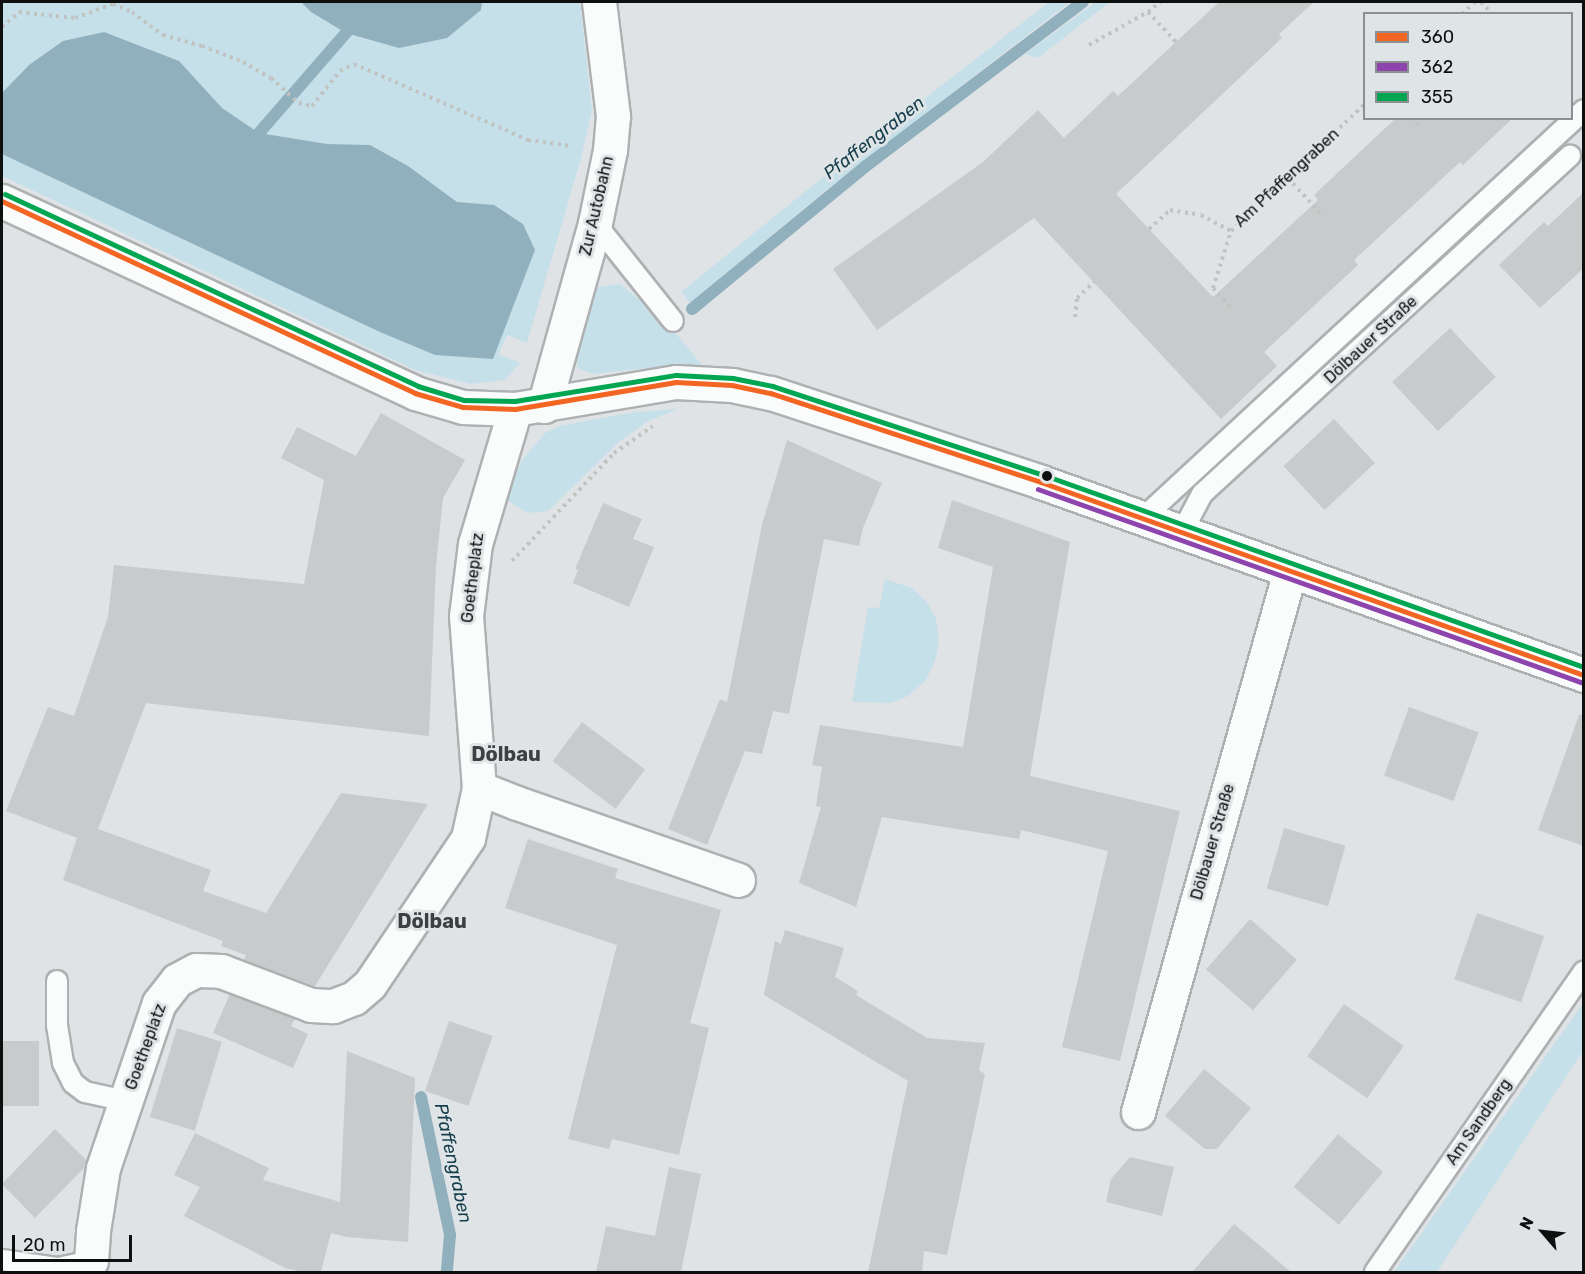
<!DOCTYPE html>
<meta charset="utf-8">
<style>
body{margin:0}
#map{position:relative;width:1585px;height:1274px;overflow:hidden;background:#e0e3e5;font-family:Rubik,sans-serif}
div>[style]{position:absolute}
.green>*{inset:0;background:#c6e0ea}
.water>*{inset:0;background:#91b0bd}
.stream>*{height:12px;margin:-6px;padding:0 6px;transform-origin:6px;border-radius:6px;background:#91b0bd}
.building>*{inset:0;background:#c8cacb;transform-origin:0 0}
.path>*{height:4px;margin-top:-2px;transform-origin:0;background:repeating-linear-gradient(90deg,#c1c2c2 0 3px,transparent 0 7.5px)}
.roads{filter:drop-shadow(2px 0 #aeb0b2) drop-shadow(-2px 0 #aeb0b2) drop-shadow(0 2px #aeb0b2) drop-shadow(0 -2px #aeb0b2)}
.lane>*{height:20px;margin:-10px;padding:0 10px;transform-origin:10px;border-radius:10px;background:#fafbfb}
.street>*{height:33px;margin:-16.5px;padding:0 16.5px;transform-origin:16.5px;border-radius:16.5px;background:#fafbfb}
.secondary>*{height:33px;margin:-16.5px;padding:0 16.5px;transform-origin:16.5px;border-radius:16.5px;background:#fafbfb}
.bus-1>*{height:4.5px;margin:-2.25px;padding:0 2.25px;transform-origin:2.25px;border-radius:2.25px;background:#f26522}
.bus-2>*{height:4.5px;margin:-2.25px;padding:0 2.25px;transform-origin:2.25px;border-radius:2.25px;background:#8e44ad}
.bus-3>*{height:4.5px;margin:-2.25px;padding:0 2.25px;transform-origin:2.25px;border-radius:2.25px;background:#00a651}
.dots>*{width:16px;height:16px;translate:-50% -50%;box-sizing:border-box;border:3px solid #dfe4e6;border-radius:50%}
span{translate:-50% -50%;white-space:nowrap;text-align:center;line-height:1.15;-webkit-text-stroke:6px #dfe4e6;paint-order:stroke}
.street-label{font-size:16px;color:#0e1010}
.water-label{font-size:18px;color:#153d4b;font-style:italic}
.quarter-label{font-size:20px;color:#3c4042;font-weight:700}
.frame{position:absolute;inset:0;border:3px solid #0e1010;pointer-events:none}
.legend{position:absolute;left:1363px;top:12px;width:210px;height:108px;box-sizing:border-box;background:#dfe4e6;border:2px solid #8b8f90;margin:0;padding:8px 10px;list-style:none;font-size:18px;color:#0e1010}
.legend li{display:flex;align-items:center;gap:12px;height:30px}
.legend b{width:30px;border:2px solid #8b8f90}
.north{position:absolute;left:1513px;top:1202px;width:60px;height:60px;-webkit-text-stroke:4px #dfe4e6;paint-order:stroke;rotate:298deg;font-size:16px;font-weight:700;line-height:24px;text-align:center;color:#0e1010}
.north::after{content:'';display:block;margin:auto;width:21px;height:27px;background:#0e1010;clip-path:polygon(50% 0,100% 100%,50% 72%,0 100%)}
.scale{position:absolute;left:12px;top:1235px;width:120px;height:27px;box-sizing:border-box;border:3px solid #0e1010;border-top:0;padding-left:8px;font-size:18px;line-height:21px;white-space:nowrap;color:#0e1010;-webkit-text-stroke:4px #dfe4e6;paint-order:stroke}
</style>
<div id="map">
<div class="green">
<i style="clip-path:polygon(2px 2px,580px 2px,592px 111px,580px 162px,527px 343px,507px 335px,499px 354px,520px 363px,505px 380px,471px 384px,415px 370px,2px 176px)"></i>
<i style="clip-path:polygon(1049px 2px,1070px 2px,830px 187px,690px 303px,681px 292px,807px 190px)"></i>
<i style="clip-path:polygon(1096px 2px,1110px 2px,1038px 58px,1025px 54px)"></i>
<i style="clip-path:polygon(620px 284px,641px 301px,663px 329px,672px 329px,703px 366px,657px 367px,593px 374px,579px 369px,573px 353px,588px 302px,598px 287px)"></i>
<i style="clip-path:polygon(678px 409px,648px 421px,620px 441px,548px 511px,527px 513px,504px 498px,522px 460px,545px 433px,559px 426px,635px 412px)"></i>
<i style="clip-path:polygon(885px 579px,912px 588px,927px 602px,936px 619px,939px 641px,935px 661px,926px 680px,908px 696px,891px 703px,852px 702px,868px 607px,879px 608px)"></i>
<i style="clip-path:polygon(1583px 1003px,1583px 1051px,1437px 1272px,1394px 1272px)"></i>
</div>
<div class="water">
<i style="clip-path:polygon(301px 2px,482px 2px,481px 10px,447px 38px,399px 48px,346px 33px,311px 12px)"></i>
<i style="clip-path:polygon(104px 32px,179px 61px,222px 108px,259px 133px,327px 144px,370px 145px,408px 166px,457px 202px,494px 205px,523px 224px,535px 250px,493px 359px,435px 355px,380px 332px,2px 154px,2px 93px,29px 65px,63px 41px)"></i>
</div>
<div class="stream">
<i style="left:259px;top:133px;width:133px;rotate:-49deg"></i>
<i style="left:692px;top:309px;width:225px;rotate:-39.4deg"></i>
<i style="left:866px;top:166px;width:272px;rotate:-37.1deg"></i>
<i style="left:421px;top:1097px;width:141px;rotate:78.1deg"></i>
<i style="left:450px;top:1235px;width:37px;rotate:95deg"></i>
</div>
<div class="building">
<i style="clip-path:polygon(1219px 2px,1314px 2px,1279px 34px,1282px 38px,1116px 194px,1213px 297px,1318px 200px,1314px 195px,1396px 118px,1513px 118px,1463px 165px,1460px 162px,1354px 260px,1358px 265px,1264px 352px,1277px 366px,1221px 419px,1034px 218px,877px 330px,833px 269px,983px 162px,1038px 110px,1064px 138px,1113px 91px,1118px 96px)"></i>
<i style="clip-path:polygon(1584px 192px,1584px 268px,1540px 308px,1499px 265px,1544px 222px,1548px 226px)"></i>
<i style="left:1450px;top:328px;width:67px;height:79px;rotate:47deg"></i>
<i style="clip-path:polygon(381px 413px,465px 460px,443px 498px,436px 566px,429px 736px,146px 703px,98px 829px,211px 870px,203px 891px,266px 913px,341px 793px,428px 804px,315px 986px,244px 960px,246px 955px,221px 946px,223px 941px,63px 880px,77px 838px,6px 811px,48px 707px,74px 716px,108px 617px,114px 565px,304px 584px,324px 480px,281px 458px,297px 427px,356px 456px)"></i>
<i style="left:1334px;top:419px;width:60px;height:69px;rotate:47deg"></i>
<i style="clip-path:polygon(787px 440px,882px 483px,863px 528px,859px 546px,824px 539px,789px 714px,773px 711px,762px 754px,745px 751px,707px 845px,668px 829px,720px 699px,727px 702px,762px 525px)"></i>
<i style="clip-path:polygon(952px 500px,1070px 542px,1030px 776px,1180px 811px,1120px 1061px,1062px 1047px,1108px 851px,1021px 830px,1019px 839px,882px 817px,856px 907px,799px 883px,821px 807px,816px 806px,822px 767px,812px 765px,820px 725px,963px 747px,993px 567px,938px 548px)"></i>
<i style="clip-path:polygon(603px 503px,642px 519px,633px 539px,654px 547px,629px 607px,573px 583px,578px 570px,575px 569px)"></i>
<i style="left:1409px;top:707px;width:74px;height:73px;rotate:20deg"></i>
<i style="clip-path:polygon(1579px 715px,1584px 715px,1584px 846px,1538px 830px)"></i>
<i style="left:582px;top:722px;width:79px;height:49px;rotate:37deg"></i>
<i style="left:1284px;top:828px;width:64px;height:63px;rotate:16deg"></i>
<i style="clip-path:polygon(528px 839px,618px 869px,615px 878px,721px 910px,690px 1023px,709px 1028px,679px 1155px,612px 1139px,609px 1149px,568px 1139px,617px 945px,505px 908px)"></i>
<i style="left:1477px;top:913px;width:71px;height:70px;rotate:19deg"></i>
<i style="left:1250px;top:919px;width:62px;height:67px;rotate:41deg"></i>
<i style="clip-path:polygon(785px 930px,844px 948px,835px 977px,858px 991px,856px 995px,927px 1038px,985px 1043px,979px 1070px,985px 1074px,947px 1255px,924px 1251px,922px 1272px,868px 1272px,908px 1081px,764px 995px,775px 941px,781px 944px)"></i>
<i style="clip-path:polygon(230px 994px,295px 1019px,291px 1026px,308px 1034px,293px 1068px,213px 1033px)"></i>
<i style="left:1344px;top:1004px;width:73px;height:64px;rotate:35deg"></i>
<i style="left:449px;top:1021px;width:46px;height:74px;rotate:19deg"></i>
<i style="left:177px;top:1028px;width:47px;height:93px;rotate:17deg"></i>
<i style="left:2px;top:1041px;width:37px;height:65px"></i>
<i style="clip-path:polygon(347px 1051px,415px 1078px,408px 1242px,346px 1237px,331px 1233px,321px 1272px,303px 1272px,285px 1268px,184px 1216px,200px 1187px,174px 1175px,195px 1133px,269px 1168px,263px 1180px,340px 1202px)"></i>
<i style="clip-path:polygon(1204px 1069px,1251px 1108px,1217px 1149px,1205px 1149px,1165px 1116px)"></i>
<i style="clip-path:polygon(55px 1129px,86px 1160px,84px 1168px,35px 1218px,2px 1184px)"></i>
<i style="left:1338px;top:1134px;width:59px;height:69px;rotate:40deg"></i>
<i style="clip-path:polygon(1130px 1157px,1174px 1167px,1162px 1216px,1106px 1202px,1111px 1179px)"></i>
<i style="clip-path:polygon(669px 1167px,701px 1174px,681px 1272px,596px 1272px,606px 1226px,655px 1236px)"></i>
<i style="clip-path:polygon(1234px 1224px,1291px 1272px,1192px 1272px)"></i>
</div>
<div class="path">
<i style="left:1481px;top:2px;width:16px;rotate:47deg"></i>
<i style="left:1148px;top:12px;width:41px;rotate:47deg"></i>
<i style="left:1462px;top:14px;width:18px;rotate:-43deg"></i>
<i style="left:2px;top:27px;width:23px;rotate:-41deg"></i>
<i style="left:19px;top:12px;width:56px;rotate:6.1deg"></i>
<i style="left:75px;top:18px;width:40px;rotate:-20.2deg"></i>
<i style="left:113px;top:4px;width:21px;rotate:23deg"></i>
<i style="left:132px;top:12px;width:39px;rotate:37deg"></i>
<i style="left:163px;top:35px;width:41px;rotate:15.8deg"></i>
<i style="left:202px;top:46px;width:44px;rotate:21.3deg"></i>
<i style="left:243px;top:62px;width:32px;rotate:30deg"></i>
<i style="left:271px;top:78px;width:38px;rotate:42deg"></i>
<i style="left:299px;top:103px;width:13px;rotate:13deg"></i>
<i style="left:312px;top:106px;width:45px;rotate:-51.3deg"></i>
<i style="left:340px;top:71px;width:16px;rotate:-27deg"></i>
<i style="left:354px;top:64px;width:190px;rotate:23.6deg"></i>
<i style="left:528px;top:140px;width:44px;rotate:7.8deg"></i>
<i style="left:1089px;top:45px;width:68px;rotate:-29.2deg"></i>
<i style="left:1148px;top:12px;width:16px;rotate:-40deg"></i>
<i style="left:1412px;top:118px;width:9px;rotate:49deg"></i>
<i style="left:1288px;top:178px;width:50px;rotate:47.4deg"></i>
<i style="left:1149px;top:229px;width:28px;rotate:-42deg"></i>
<i style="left:1170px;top:210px;width:31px;rotate:9deg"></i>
<i style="left:1201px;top:215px;width:34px;rotate:28deg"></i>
<i style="left:1231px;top:231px;width:183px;rotate:-43.5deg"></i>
<i style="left:1230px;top:307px;width:25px;rotate:-132deg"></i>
<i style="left:1213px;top:288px;width:60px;rotate:-72.5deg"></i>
<i style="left:1075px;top:317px;width:19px;rotate:-84deg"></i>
<i style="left:1077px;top:298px;width:23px;rotate:-43deg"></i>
<i style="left:512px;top:561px;width:149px;rotate:-46.6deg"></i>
<i style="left:614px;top:453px;width:47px;rotate:-34.7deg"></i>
</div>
<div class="roads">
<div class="lane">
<i style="left:595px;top:223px;width:125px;rotate:51.5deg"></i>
<i style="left:1143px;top:518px;width:601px;rotate:-42.77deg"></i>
<i style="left:1182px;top:532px;width:43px;rotate:-62.2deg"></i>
<i style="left:1202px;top:494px;width:500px;rotate:-42.6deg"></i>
<i style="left:57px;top:981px;width:44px;rotate:90deg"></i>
<i style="left:57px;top:1025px;width:38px;rotate:81deg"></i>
<i style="left:63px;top:1063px;width:22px;rotate:63deg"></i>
<i style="left:73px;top:1083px;width:15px;rotate:37deg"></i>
<i style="left:85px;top:1092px;width:42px;rotate:12.4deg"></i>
<i style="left:2px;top:1260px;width:57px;rotate:8.1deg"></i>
<i style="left:58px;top:1268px;width:34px;rotate:-12deg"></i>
<i style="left:91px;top:1261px;width:9px;rotate:77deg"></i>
<i style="left:1375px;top:1272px;width:366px;rotate:-55.2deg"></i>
</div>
<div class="street">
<i style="left:544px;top:406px;width:190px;rotate:-74.4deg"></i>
<i style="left:595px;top:223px;width:75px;rotate:-78.4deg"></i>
<i style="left:610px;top:150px;width:34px;rotate:-85deg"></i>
<i style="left:613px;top:116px;width:115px;rotate:-97deg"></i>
<i style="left:479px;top:788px;width:41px;rotate:21.5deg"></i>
<i style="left:517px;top:803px;width:234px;rotate:19.2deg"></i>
<i style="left:1138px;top:1112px;width:562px;rotate:-74.31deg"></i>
<i style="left:91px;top:1261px;width:30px;rotate:-86deg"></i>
<i style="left:93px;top:1231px;width:64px;rotate:-81deg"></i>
<i style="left:103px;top:1168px;width:174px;rotate:-71.3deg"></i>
<i style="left:159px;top:1003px;width:29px;rotate:-52deg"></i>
<i style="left:177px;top:980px;width:21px;rotate:-28deg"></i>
<i style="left:196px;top:970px;width:25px;rotate:2deg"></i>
<i style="left:221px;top:971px;width:96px;rotate:20.7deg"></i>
<i style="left:311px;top:1005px;width:22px;rotate:3deg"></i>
<i style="left:333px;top:1006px;width:22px;rotate:-21deg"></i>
<i style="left:354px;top:998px;width:21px;rotate:-41deg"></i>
<i style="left:370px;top:984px;width:176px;rotate:-56.1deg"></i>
<i style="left:468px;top:838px;width:51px;rotate:-77.6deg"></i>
<i style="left:479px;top:788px;width:172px;rotate:-94.3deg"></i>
<i style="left:466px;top:616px;width:73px;rotate:-82.9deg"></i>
<i style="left:475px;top:544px;width:141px;rotate:-73.5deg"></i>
</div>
<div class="secondary">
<i style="left:2px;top:201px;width:455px;rotate:24.9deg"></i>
<i style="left:415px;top:393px;width:50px;rotate:16.3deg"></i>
<i style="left:463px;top:407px;width:52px;rotate:2.2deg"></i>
<i style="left:515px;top:409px;width:163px;rotate:-9.5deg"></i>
<i style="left:676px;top:382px;width:56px;rotate:3.1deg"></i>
<i style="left:732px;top:385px;width:40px;rotate:12deg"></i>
<i style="left:771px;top:393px;width:284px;rotate:18.2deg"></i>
<i style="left:1041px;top:482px;width:576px;rotate:19.57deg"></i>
</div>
</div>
<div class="bus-1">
<i style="left:2px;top:201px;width:455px;rotate:24.9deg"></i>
<i style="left:415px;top:393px;width:50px;rotate:16.3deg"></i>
<i style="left:463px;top:407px;width:52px;rotate:2.2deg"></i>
<i style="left:515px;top:409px;width:163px;rotate:-9.5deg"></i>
<i style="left:676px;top:382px;width:56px;rotate:3.1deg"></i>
<i style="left:732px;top:385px;width:40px;rotate:12deg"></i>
<i style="left:771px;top:393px;width:284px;rotate:18.2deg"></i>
<i style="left:1041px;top:482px;width:576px;rotate:19.57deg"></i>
</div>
<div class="bus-2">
<i style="left:1038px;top:489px;width:576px;rotate:19.57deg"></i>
</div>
<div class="bus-3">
<i style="left:5px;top:194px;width:455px;rotate:24.9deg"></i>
<i style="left:418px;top:386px;width:48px;rotate:16.9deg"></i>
<i style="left:464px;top:400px;width:51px;rotate:1.1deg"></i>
<i style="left:515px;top:401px;width:163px;rotate:-9.2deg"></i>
<i style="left:676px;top:375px;width:57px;rotate:3deg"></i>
<i style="left:733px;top:378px;width:41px;rotate:11.3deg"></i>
<i style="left:773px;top:386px;width:285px;rotate:18.2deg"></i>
<i style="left:1044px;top:475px;width:573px;rotate:19.57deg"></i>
</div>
<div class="dots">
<i style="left:1047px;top:476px;background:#0e1010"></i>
</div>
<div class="street-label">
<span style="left:1287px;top:178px;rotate:-43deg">Am Pfaffengraben</span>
<span style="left:597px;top:206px;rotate:-77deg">Zur Autobahn</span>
<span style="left:1371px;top:340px;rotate:-43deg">Dölbauer Straße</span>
<span style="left:473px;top:578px;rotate:-83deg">Goetheplatz</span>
<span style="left:1213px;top:842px;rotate:-74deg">Dölbauer Straße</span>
<span style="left:146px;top:1047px;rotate:-70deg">Goetheplatz</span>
<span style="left:1479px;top:1122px;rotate:-55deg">Am Sandberg</span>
</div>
<div class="water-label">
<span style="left:874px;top:138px;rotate:-38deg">Pfaffengraben</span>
<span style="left:453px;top:1163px;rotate:78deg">Pfaffengraben</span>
</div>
<div class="quarter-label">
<span style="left:506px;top:754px">Dölbau</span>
<span style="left:432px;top:921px">Dölbau</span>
</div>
<div class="frame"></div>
<ul class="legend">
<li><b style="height:8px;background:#f26522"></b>360</li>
<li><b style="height:8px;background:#8e44ad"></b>362</li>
<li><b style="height:8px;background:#00a651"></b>355</li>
</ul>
<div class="north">N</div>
<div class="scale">20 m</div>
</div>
